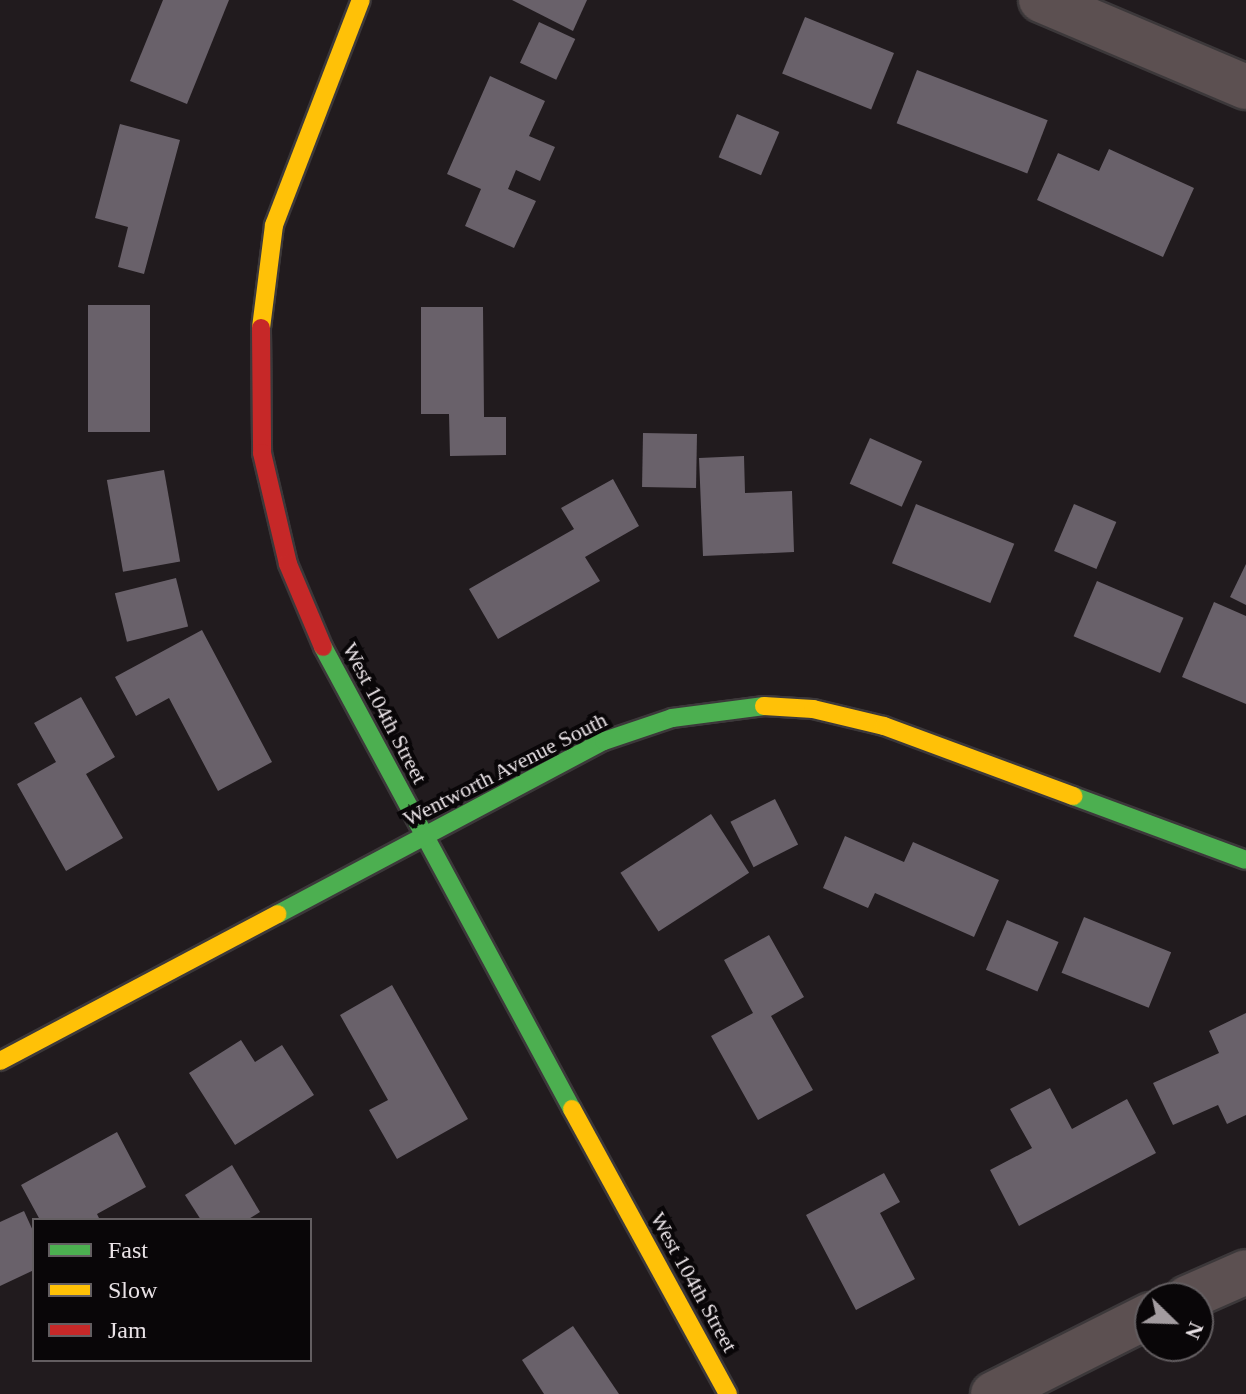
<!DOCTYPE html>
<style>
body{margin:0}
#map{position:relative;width:1246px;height:1394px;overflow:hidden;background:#211b1e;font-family:"Times New Roman",serif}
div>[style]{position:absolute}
.building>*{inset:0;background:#69616a;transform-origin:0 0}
.roads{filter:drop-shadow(2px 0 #3c383a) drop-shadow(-2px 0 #3c383a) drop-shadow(0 2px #3c383a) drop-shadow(0 -2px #3c383a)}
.street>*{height:44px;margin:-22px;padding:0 22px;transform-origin:22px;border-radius:22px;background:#5c5051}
.fast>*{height:18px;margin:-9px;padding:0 9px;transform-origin:9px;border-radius:9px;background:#4caf50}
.slow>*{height:18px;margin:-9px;padding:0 9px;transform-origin:9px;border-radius:9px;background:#ffc107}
.jam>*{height:18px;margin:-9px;padding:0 9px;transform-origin:9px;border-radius:9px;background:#c62828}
span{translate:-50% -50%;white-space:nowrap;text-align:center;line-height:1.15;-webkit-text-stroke:8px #090608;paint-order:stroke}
.street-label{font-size:22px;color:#e9e2e6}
.legend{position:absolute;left:32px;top:1218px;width:280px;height:144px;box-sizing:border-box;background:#090608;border:2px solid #635e61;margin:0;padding:10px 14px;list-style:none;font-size:24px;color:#e9e2e6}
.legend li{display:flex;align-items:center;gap:16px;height:40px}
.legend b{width:40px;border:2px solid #635e61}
.north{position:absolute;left:1134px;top:1282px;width:80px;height:80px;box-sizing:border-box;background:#090608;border:2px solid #635e61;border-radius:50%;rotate:113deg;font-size:22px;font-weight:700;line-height:32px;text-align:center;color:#e9e2e6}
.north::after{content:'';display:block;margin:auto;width:28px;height:36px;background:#a39ca0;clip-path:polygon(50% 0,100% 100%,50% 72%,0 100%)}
</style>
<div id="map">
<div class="building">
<i style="clip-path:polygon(163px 0,229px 0,187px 104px,130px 81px)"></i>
<i style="clip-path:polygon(512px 0,587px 0,573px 31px)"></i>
<i style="left:805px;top:17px;width:96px;height:61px;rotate:22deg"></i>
<i style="left:539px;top:22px;width:40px;height:45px;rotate:25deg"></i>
<i style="left:917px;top:70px;width:140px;height:57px;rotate:21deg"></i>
<i style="clip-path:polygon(490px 76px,545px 101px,529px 136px,555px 147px,540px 181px,516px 170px,508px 189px,536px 201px,514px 248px,465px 226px,481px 189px,447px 174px)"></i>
<i style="left:737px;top:114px;width:46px;height:47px;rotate:23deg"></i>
<i style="clip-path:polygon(120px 124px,180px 140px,144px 274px,118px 267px,128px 227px,95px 218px)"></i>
<i style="clip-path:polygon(1109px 149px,1194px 188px,1163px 257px,1037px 200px,1058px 153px,1099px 171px)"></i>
<i style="left:150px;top:305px;width:127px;height:62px;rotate:90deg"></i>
<i style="clip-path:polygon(421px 307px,483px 307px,484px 417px,506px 417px,506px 455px,450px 456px,449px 414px,421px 414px)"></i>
<i style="left:643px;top:433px;width:54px;height:54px;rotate:1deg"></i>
<i style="left:870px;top:438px;width:57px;height:50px;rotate:24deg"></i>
<i style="clip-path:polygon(744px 456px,745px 493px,792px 491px,794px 552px,703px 556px,699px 458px)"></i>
<i style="left:164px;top:470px;width:93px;height:58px;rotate:80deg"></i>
<i style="clip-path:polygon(613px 479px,639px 526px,585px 557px,600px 581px,498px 639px,469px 589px,574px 529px,561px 508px)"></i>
<i style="left:916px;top:504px;width:106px;height:64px;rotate:22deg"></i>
<i style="left:1074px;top:504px;width:46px;height:51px;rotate:23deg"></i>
<i style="clip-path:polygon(1246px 564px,1246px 605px,1230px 597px)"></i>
<i style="left:176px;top:578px;width:50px;height:63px;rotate:76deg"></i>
<i style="left:1097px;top:581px;width:94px;height:60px;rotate:23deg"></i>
<i style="clip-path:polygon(1214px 602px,1246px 616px,1246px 704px,1182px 677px)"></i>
<i style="clip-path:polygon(202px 630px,272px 762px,218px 791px,169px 698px,136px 716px,115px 677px)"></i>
<i style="clip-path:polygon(81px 697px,115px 757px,86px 774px,123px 838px,66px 871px,17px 784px,56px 762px,34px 723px)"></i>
<i style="left:775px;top:799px;width:51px;height:50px;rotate:63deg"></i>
<i style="left:711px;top:814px;width:70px;height:108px;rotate:57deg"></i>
<i style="clip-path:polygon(845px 836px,904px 862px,913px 842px,999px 880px,974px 937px,875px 893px,868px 908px,823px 888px)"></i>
<i style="left:1084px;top:917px;width:94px;height:60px;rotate:22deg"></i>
<i style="left:1007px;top:920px;width:56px;height:54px;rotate:23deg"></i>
<i style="clip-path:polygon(769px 935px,804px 997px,771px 1016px,813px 1090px,758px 1120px,711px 1036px,753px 1013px,724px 960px)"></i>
<i style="clip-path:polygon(392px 985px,468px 1119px,397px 1159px,369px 1110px,388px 1100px,340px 1015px)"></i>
<i style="clip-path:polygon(1246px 1013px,1246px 1115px,1227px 1124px,1218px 1105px,1173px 1125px,1153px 1083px,1219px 1053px,1209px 1031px)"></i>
<i style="clip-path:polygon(241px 1040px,255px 1062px,282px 1045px,314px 1095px,235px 1145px,189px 1073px)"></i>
<i style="clip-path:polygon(1050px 1088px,1072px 1129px,1127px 1099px,1156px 1153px,1019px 1226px,990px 1170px,1032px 1148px,1010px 1109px)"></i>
<i style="clip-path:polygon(117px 1132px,146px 1187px,97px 1214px,100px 1220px,40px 1220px,21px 1185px)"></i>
<i style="clip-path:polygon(232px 1165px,260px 1212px,247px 1220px,201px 1220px,185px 1195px)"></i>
<i style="clip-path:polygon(884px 1173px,900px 1202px,880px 1213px,915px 1279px,856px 1310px,806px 1215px)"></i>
<i style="clip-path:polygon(24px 1211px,34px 1233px,34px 1270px,0 1286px,0 1222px)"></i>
<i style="clip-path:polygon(573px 1326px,619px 1394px,544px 1394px,522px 1360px)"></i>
</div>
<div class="roads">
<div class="street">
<i style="left:1041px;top:0;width:223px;rotate:23deg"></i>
<i style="left:1187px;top:1298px;width:64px;rotate:-23.8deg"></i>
<i style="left:993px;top:1394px;width:176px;rotate:-26.7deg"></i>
</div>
<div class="fast">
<i style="left:323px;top:647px;width:525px;rotate:61.68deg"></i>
<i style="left:1073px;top:796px;width:184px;rotate:20.3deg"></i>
<i style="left:278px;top:914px;width:369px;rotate:-28deg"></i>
<i style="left:604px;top:741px;width:72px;rotate:-18.7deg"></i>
<i style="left:672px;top:718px;width:93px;rotate:-7.4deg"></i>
</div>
<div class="slow">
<i style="left:261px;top:328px;width:104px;rotate:-82.8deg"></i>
<i style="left:274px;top:225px;width:241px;rotate:-68.9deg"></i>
<i style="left:764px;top:706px;width:49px;rotate:3.5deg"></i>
<i style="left:813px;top:709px;width:73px;rotate:13.5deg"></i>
<i style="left:884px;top:726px;width:202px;rotate:20.3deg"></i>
<i style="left:0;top:1061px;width:314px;rotate:-27.9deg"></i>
<i style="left:572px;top:1109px;width:325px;rotate:61.3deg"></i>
</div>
<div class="jam">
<i style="left:261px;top:328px;width:125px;rotate:89.5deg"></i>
<i style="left:262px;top:453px;width:114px;rotate:76.8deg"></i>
<i style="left:288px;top:564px;width:90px;rotate:67.1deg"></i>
</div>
</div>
<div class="street-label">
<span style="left:385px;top:713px;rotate:62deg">West 104th Street</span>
<span style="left:505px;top:769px;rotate:-27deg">Wentworth Avenue South</span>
<span style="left:694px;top:1282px;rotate:61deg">West 104th Street</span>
</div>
<ul class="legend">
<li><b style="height:10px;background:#4caf50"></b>Fast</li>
<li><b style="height:10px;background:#ffc107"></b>Slow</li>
<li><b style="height:10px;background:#c62828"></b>Jam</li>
</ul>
<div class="north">N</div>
</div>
